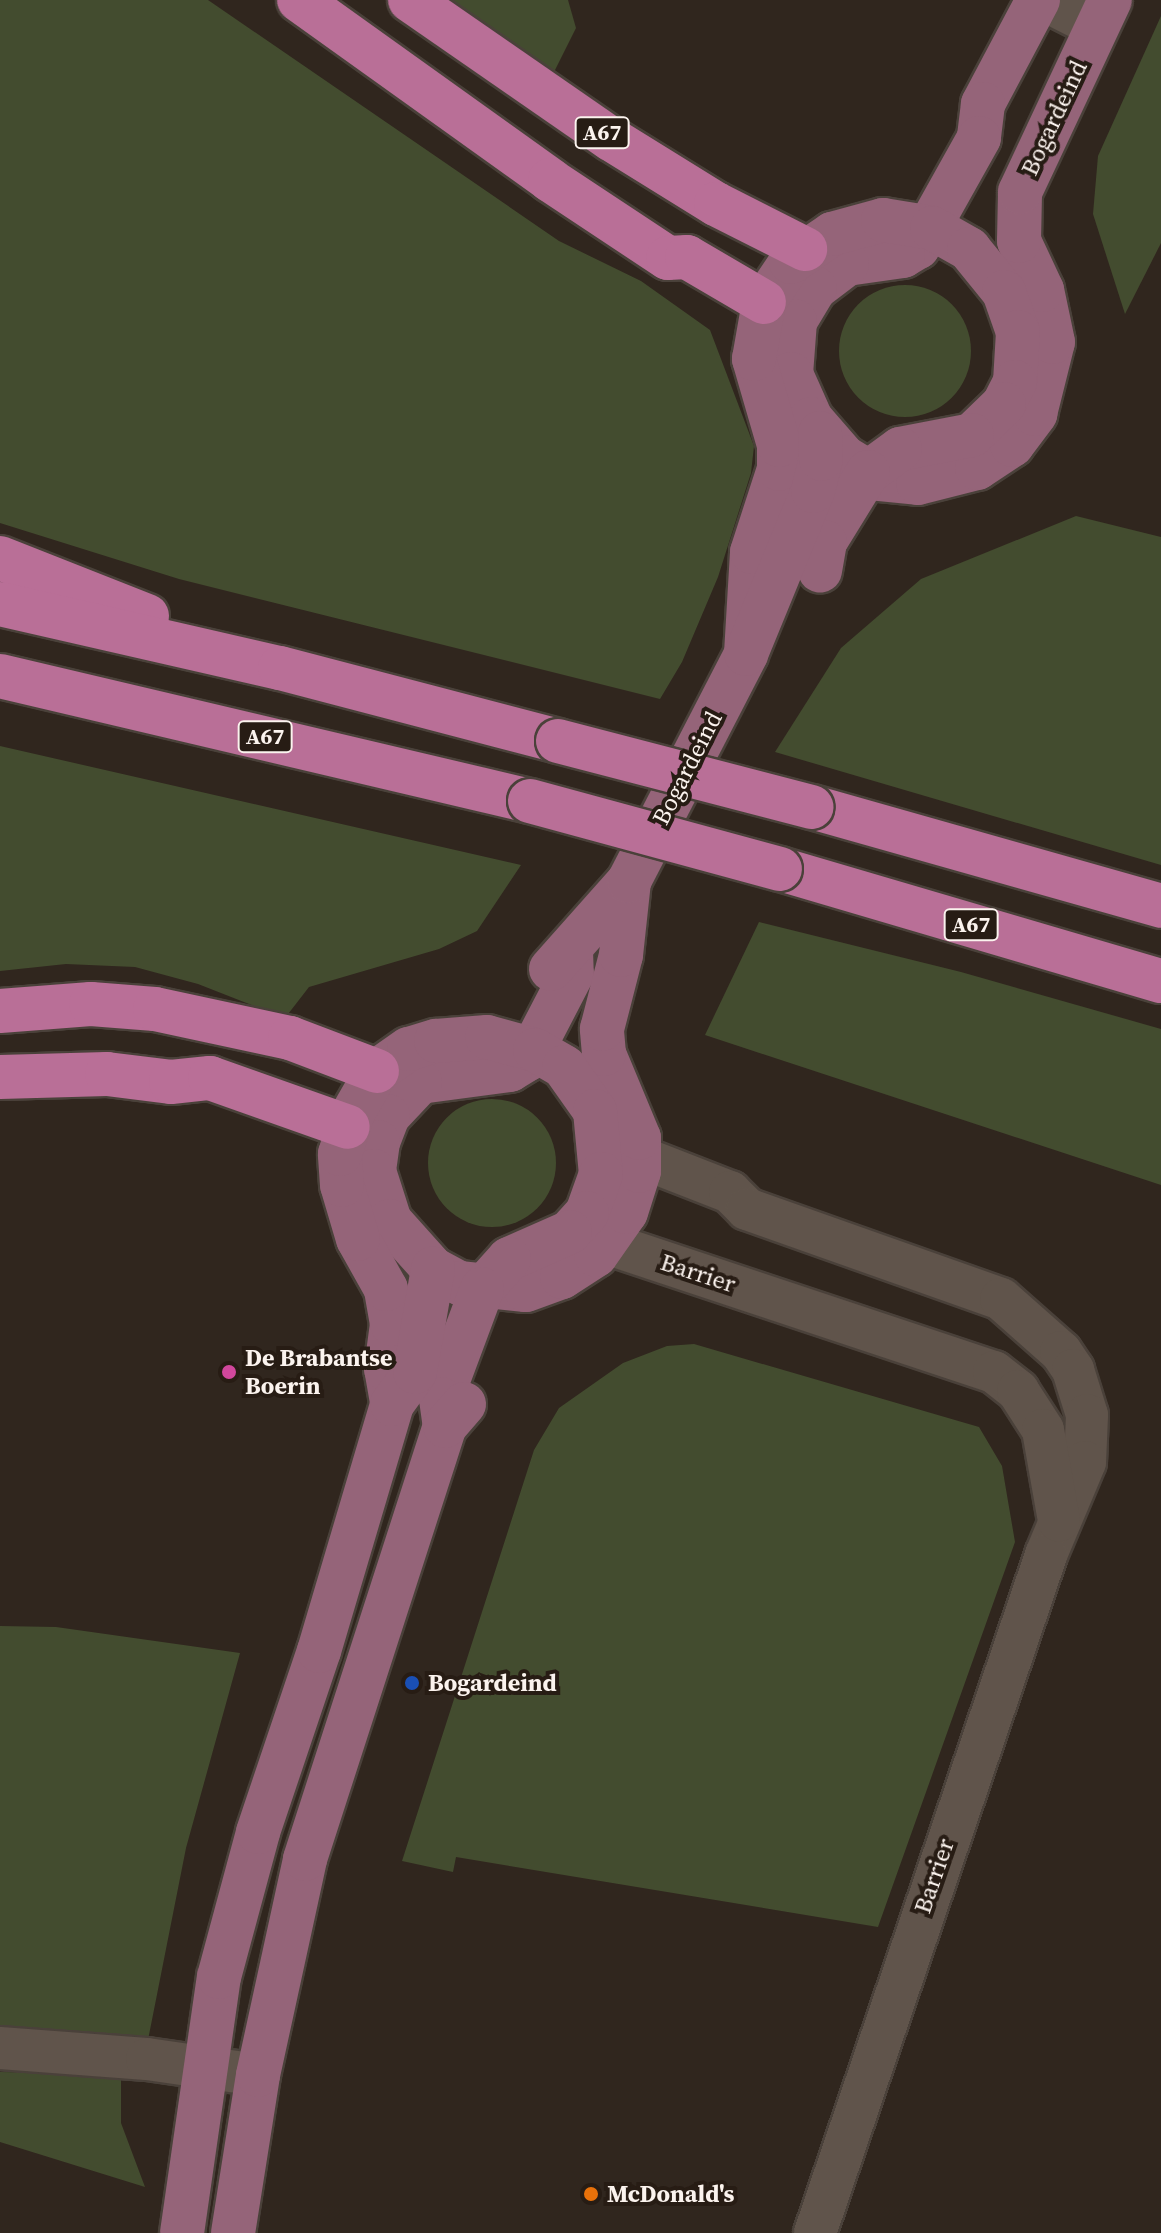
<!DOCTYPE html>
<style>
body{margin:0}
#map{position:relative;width:1161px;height:2233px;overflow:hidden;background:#30261e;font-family:"Source Serif 4",serif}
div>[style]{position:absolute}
.green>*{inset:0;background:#434c2f}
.round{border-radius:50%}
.roads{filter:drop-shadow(2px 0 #4a413a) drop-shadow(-2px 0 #4a413a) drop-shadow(0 2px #4a413a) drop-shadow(0 -2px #4a413a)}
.minor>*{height:42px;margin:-21px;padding:0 21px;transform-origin:21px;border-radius:21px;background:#60544b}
.major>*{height:44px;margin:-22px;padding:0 22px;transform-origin:22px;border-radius:22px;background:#956479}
.highway>*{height:44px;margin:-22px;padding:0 22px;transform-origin:22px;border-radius:22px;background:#b96f97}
.bridges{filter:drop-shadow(2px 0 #4a413a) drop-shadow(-2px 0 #4a413a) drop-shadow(0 2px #4a413a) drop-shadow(0 -2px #4a413a)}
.highway-bridge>*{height:44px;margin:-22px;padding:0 22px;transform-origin:22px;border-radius:22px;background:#b96f97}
.dots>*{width:22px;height:22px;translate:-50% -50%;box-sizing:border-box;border:4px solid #271c14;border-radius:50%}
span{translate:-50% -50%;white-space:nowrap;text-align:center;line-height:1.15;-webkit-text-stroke:8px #271c14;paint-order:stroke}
.shield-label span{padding:2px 6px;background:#271c14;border:2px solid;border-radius:6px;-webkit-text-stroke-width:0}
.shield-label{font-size:22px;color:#fbf3ee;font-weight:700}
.street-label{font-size:24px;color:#fbf3ee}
.poi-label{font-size:24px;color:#fbf3ee;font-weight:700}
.left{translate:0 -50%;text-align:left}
</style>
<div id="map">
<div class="green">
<i style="clip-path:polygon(0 0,208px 0,559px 241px,641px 281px,710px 330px,754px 446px,751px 473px,718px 577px,682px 662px,660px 699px,179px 579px,0 523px)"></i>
<i style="clip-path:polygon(433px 0,568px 0,576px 28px,549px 82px)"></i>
<i style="clip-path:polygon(1161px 16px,1161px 243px,1125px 314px,1093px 214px,1098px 156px)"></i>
<i class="round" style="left:839px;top:285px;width:132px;height:132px"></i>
<i style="clip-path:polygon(1076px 516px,1161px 537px,1161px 865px,775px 752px,841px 648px,921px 579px)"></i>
<i style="clip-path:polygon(0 746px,521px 865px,477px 931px,439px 949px,309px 987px,285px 1018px,198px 984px,135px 967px,66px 964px,0 971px)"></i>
<i style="clip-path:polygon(759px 922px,961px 972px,1161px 1029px,1161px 1185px,705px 1035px)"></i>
<i class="round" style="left:428px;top:1099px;width:128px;height:128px"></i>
<i style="clip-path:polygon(694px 1344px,979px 1427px,1002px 1466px,1015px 1542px,878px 1927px,456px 1857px,453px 1872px,402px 1861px,534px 1450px,559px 1408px,623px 1363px,667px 1346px)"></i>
<i style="clip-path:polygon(0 1626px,56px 1627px,240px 1653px,186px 1848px,147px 2045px,0 2031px)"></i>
<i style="clip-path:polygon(0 2072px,121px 2074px,121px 2123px,145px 2187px,0 2142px)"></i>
</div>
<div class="roads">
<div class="minor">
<i style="left:1044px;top:0;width:59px;rotate:27deg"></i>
<i style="left:640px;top:1157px;width:97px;rotate:21.3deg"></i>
<i style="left:730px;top:1192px;width:24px;rotate:45deg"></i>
<i style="left:747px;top:1209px;width:269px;rotate:19.5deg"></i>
<i style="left:1001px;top:1299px;width:80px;rotate:41.5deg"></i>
<i style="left:1061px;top:1352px;width:22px;rotate:56deg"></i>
<i style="left:1073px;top:1370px;width:47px;rotate:72.7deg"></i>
<i style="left:1087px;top:1415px;width:47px;rotate:92.4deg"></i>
<i style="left:1085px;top:1462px;width:101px;rotate:112.8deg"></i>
<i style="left:1046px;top:1555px;width:716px;rotate:108.81deg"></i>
<i style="left:606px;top:1243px;width:409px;rotate:18.4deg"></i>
<i style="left:994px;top:1372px;width:31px;rotate:38deg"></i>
<i style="left:1018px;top:1391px;width:46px;rotate:57.3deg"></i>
<i style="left:1043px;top:1430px;width:92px;rotate:80deg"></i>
<i style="left:0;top:2048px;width:147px;rotate:4.3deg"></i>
<i style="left:147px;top:2059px;width:112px;rotate:8.2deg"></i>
</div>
<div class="major">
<i style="left:1038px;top:0;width:118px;rotate:117.9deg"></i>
<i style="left:983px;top:104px;width:34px;rotate:97deg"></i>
<i style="left:979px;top:138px;width:125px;rotate:119.2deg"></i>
<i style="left:918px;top:247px;width:17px;rotate:149deg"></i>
<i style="left:903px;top:256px;width:57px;rotate:171.9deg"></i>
<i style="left:847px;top:264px;width:40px;rotate:143deg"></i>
<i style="left:815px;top:288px;width:39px;rotate:121deg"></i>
<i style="left:795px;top:321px;width:53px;rotate:94.3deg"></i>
<i style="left:791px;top:374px;width:49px;rotate:66deg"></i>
<i style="left:811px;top:419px;width:50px;rotate:49deg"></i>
<i style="left:844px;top:457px;width:42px;rotate:31.4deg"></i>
<i style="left:880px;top:479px;width:38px;rotate:6deg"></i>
<i style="left:918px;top:483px;width:61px;rotate:-14.3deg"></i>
<i style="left:977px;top:468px;width:42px;rotate:-33.3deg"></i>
<i style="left:1012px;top:445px;width:39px;rotate:-53deg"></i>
<i style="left:1035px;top:414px;width:74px;rotate:-76deg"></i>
<i style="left:1053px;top:342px;width:53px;rotate:-101.9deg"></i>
<i style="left:1042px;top:290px;width:54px;rotate:-115.1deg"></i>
<i style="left:1019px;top:241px;width:49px;rotate:-88.8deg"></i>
<i style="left:1020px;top:192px;width:212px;rotate:-64.9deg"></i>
<i style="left:746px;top:654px;width:102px;rotate:-86.6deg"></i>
<i style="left:752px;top:552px;width:87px;rotate:-72deg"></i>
<i style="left:779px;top:469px;width:24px;rotate:-90deg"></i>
<i style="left:779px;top:445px;width:90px;rotate:-106.2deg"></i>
<i style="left:754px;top:359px;width:58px;rotate:-80deg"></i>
<i style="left:764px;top:302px;width:48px;rotate:-56deg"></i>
<i style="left:791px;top:262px;width:50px;rotate:-34.3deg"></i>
<i style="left:832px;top:234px;width:53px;rotate:-15.4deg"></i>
<i style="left:883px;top:220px;width:50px;rotate:9.3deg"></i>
<i style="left:932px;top:228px;width:43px;rotate:29.6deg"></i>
<i style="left:969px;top:249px;width:55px;rotate:50.9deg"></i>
<i style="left:1004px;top:292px;width:42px;rotate:70.7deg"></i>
<i style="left:1018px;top:332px;width:50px;rotate:93.4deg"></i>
<i style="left:1015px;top:382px;width:25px;rotate:117deg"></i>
<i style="left:1004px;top:404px;width:45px;rotate:135.9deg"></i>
<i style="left:972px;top:435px;width:73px;rotate:169deg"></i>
<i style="left:900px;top:449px;width:39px;rotate:144deg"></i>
<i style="left:868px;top:472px;width:82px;rotate:121.6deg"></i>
<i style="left:825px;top:542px;width:29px;rotate:100deg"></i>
<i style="left:571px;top:951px;width:23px;rotate:88deg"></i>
<i style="left:572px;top:974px;width:96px;rotate:117.4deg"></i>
<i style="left:528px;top:1059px;width:21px;rotate:149deg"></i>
<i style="left:510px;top:1070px;width:91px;rotate:172.4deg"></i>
<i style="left:420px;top:1082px;width:47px;rotate:133.3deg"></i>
<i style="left:388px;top:1116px;width:28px;rotate:111deg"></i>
<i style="left:378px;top:1142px;width:29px;rotate:98deg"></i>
<i style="left:374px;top:1171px;width:52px;rotate:72.3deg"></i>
<i style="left:390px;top:1221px;width:64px;rotate:48.1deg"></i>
<i style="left:433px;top:1269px;width:30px;rotate:28deg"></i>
<i style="left:459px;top:1283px;width:67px;rotate:6deg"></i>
<i style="left:526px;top:1290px;width:38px;rotate:-20deg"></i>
<i style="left:562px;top:1277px;width:40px;rotate:-32.9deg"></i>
<i style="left:596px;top:1255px;width:52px;rotate:-55.1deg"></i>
<i style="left:626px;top:1212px;width:43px;rotate:-72.4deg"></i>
<i style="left:639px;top:1171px;width:33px;rotate:-90deg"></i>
<i style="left:639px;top:1138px;width:91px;rotate:-112.6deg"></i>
<i style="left:604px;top:1054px;width:25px;rotate:-95deg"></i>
<i style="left:602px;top:1029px;width:76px;rotate:-75.6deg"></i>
<i style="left:621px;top:955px;width:74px;rotate:-83.8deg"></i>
<i style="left:551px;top:969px;width:118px;rotate:-48.4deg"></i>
<i style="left:629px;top:881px;width:255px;rotate:-62.7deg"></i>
<i style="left:746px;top:654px;width:176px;rotate:-67.7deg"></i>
<i style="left:813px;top:491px;width:33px;rotate:-76deg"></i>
<i style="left:821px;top:459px;width:26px;rotate:-92deg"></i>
<i style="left:392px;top:1402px;width:34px;rotate:-100deg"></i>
<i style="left:386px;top:1369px;width:45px;rotate:-82.4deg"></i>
<i style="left:392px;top:1324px;width:36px;rotate:-100deg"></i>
<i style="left:386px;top:1289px;width:57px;rotate:-119.2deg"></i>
<i style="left:358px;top:1239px;width:56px;rotate:-106.5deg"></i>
<i style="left:342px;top:1185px;width:31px;rotate:-94deg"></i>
<i style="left:340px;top:1154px;width:43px;rotate:-72.4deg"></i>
<i style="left:353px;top:1113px;width:48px;rotate:-60.3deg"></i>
<i style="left:377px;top:1071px;width:39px;rotate:-35deg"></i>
<i style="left:409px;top:1049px;width:28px;rotate:-17deg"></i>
<i style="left:436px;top:1041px;width:51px;rotate:-4.5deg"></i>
<i style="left:487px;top:1037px;width:50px;rotate:15.2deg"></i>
<i style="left:535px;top:1050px;width:34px;rotate:30deg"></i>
<i style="left:564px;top:1067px;width:54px;rotate:54.8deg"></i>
<i style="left:595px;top:1111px;width:63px;rotate:84.6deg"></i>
<i style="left:601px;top:1174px;width:41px;rotate:109.7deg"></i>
<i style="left:587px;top:1213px;width:25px;rotate:132deg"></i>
<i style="left:570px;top:1232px;width:67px;rotate:156.1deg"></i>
<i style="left:509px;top:1259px;width:40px;rotate:132deg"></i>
<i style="left:482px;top:1289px;width:117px;rotate:110.4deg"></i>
<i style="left:441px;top:1399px;width:27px;rotate:82deg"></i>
<i style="left:182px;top:2233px;width:259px;rotate:-81.8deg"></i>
<i style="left:219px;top:1977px;width:150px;rotate:-74.9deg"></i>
<i style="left:258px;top:1832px;width:191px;rotate:-71.4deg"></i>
<i style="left:319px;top:1651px;width:258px;rotate:-73.5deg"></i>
<i style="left:392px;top:1404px;width:39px;rotate:-54deg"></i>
<i style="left:415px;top:1372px;width:105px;rotate:-80.1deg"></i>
<i style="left:233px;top:2233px;width:160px;rotate:-81deg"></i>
<i style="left:258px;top:2075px;width:221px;rotate:-77.7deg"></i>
<i style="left:305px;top:1859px;width:455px;rotate:-72.1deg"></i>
<i style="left:445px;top:1426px;width:29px;rotate:-49deg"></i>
</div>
<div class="highway">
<i style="left:299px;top:0;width:309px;rotate:35.6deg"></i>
<i style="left:550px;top:180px;width:141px;rotate:33.5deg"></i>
<i style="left:668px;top:258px;width:19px;rotate:-3deg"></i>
<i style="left:687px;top:257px;width:89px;rotate:30.3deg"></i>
<i style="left:410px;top:0;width:244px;rotate:34.7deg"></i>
<i style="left:611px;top:139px;width:123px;rotate:31.8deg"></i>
<i style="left:716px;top:204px;width:100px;rotate:26.8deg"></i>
<i style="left:0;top:558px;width:158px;rotate:21.5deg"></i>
<i style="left:0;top:604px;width:287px;rotate:12.9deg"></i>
<i style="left:280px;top:668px;width:287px;rotate:14.7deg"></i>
<i style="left:0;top:676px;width:545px;rotate:13.27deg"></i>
<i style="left:812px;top:807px;width:363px;rotate:15.8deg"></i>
<i style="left:780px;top:869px;width:397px;rotate:16.4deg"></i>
<i style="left:0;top:1011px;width:91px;rotate:-4.4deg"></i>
<i style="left:91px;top:1004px;width:64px;rotate:4.5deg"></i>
<i style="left:155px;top:1009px;width:138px;rotate:12.1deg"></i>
<i style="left:290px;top:1038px;width:93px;rotate:20.8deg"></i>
<i style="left:0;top:1077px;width:107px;rotate:-1.6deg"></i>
<i style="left:107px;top:1074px;width:64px;rotate:7.1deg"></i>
<i style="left:171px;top:1082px;width:39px;rotate:-6deg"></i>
<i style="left:210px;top:1078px;width:146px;rotate:19.5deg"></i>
</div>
</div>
<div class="bridges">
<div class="highway-bridge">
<i style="left:558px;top:741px;width:262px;rotate:14.6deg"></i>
<i style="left:530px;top:801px;width:259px;rotate:15.2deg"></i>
</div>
</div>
<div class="dots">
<i style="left:229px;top:1372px;background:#d1479c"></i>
<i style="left:412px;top:1683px;background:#1a4fb4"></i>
<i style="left:591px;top:2194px;background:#e8710a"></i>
</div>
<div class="shield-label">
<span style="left:602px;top:133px">A67</span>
<span style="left:265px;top:737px">A67</span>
<span style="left:971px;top:925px">A67</span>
</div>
<div class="street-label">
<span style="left:1054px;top:118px;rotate:-65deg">Bogardeind</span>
<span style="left:687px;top:768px;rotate:-63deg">Bogardeind</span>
<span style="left:698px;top:1273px;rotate:18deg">Barrier</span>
<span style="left:934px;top:1876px;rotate:-71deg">Barrier</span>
</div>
<div class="poi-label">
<span class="left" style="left:245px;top:1372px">De Brabantse<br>Boerin</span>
<span class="left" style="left:428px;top:1683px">Bogardeind</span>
<span class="left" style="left:607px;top:2194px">McDonald's</span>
</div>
</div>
